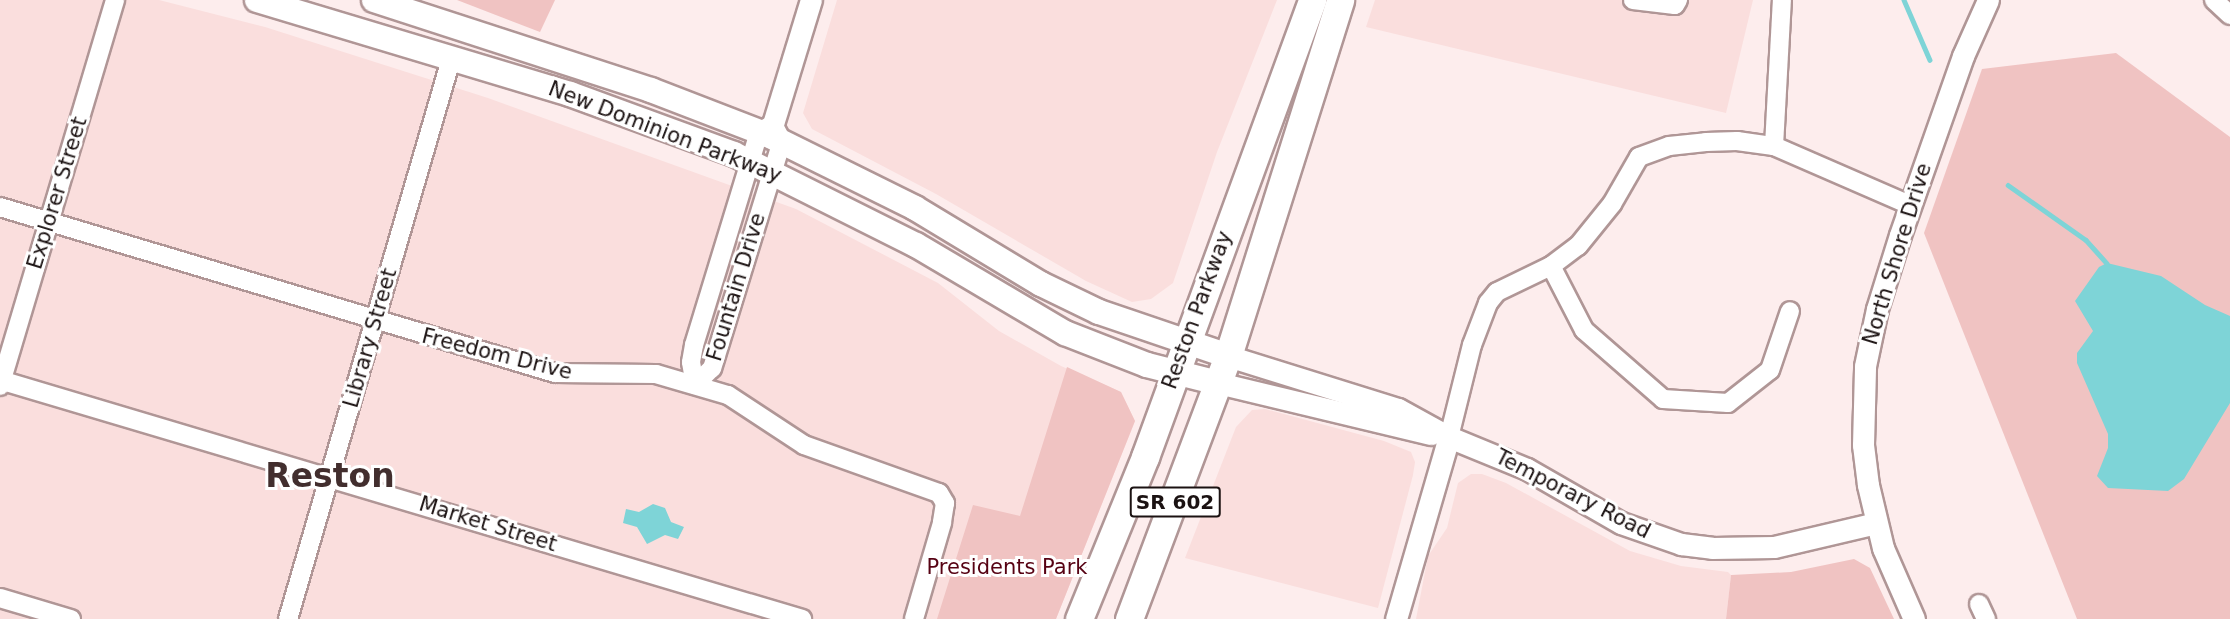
<!DOCTYPE html>
<style>
body{margin:0}
#map{position:relative;width:2230px;height:619px;overflow:hidden;background:#fdeded;font-family:"DejaVu Sans",sans-serif}
div>[style]{position:absolute}
.built>*{inset:0;background:#fadedd}
.green>*{inset:0;background:#f0c3c2}
.water>*{inset:0;background:#7ed4d7}
.stream>*{height:4.5px;margin:-2.25px;padding:0 2.25px;transform-origin:2.25px;border-radius:2.25px;background:#7ed4d7}
.roads{filter:drop-shadow(2px 0 #b09696) drop-shadow(-2px 0 #b09696) drop-shadow(0 2px #b09696) drop-shadow(0 -2px #b09696)}
.minor>*{height:18px;margin:-9px;padding:0 9px;transform-origin:9px;border-radius:9px;background:#fff}
.tertiary>*{height:21px;margin:-10.5px;padding:0 10.5px;transform-origin:10.5px;border-radius:10.5px;background:#fff}
.secondary>*{height:24px;margin:-12px;padding:0 12px;transform-origin:12px;border-radius:12px;background:#fff}
.primary>*{height:27px;margin:-13.5px;padding:0 13.5px;transform-origin:13.5px;border-radius:13.5px;background:#fff}
span{translate:-50% -50%;white-space:nowrap;text-align:center;line-height:1.15;-webkit-text-stroke:6px #fff;paint-order:stroke}
.shield-label span{padding:2px 4px;background:#fff;border:2px solid;border-radius:4px;-webkit-text-stroke-width:0}
.shield-label{font-size:20px;color:#1b1212;font-weight:700}
.street-label{font-size:21px;color:#1b1212}
.park-label{font-size:21px;color:#560213}
.town-label{font-size:33px;color:#422e2e;font-weight:700}
</style>
<div id="map">
<div class="built">
<i style="clip-path:polygon(0 0,159px 0,265px 27px,488px 98px,796px 209px,938px 283px,999px 331px,1061px 366px,1121px 392px,1135px 421px,1056px 619px,0 619px)"></i>
<i style="clip-path:polygon(837px 0,1277px 0,1217px 152px,1173px 283px,1151px 299px,1132px 302px,1086px 281px,936px 194px,812px 129px,803px 113px)"></i>
<i style="clip-path:polygon(1375px 0,1753px 0,1726px 113px,1366px 27px)"></i>
<i style="clip-path:polygon(1265px 409px,1384px 441px,1411px 452px,1415px 462px,1413px 475px,1378px 608px,1185px 558px,1236px 427px,1252px 410px)"></i>
<i style="clip-path:polygon(1471px 474px,1482px 474px,1506px 483px,1630px 551px,1681px 566px,1728px 572px,1731px 575px,1726px 619px,1416px 619px,1428px 556px,1447px 528px,1458px 483px)"></i>
</div>
<div class="green">
<i style="clip-path:polygon(457px 0,555px 0,540px 32px)"></i>
<i style="clip-path:polygon(2116px 53px,2230px 137px,2230px 619px,2077px 619px,1924px 233px,1982px 69px)"></i>
<i style="clip-path:polygon(1067px 367px,1121px 392px,1135px 421px,1056px 619px,937px 619px,973px 505px,1020px 516px)"></i>
<i style="clip-path:polygon(1854px 559px,1870px 568px,1894px 619px,1726px 619px,1731px 575px,1791px 572px)"></i>
</div>
<div class="water">
<i style="clip-path:polygon(2107px 263px,2161px 276px,2205px 305px,2230px 316px,2230px 403px,2184px 479px,2168px 491px,2108px 488px,2097px 476px,2108px 448px,2108px 434px,2077px 363px,2077px 353px,2093px 331px,2075px 301px,2099px 267px)"></i>
<i style="clip-path:polygon(653px 504px,665px 508px,671px 522px,684px 527px,678px 539px,665px 535px,647px 544px,637px 527px,623px 523px,626px 509px,639px 512px)"></i>
</div>
<div class="stream">
<i style="left:1904px;top:0;width:65px;rotate:66.6deg"></i>
<i style="left:2008px;top:185px;width:95px;rotate:35.2deg"></i>
<i style="left:2086px;top:240px;width:31px;rotate:48deg"></i>
</div>
<div class="roads">
<div class="minor">
<i style="left:1633px;top:0;width:42px;rotate:6.8deg"></i>
<i style="left:1675px;top:5px;width:6px;rotate:-59deg"></i>
<i style="left:2214px;top:0;width:22px;rotate:43deg"></i>
<i style="left:773px;top:124px;width:19px;rotate:62deg"></i>
<i style="left:782px;top:141px;width:238px;rotate:107.1deg"></i>
<i style="left:712px;top:368px;width:24px;rotate:135deg"></i>
<i style="left:695px;top:385px;width:23px;rotate:-100deg"></i>
<i style="left:691px;top:362px;width:17px;rotate:-80deg"></i>
<i style="left:694px;top:345px;width:223px;rotate:-73deg"></i>
<i style="left:759px;top:132px;width:16px;rotate:-30deg"></i>
<i style="left:1774px;top:146px;width:146px;rotate:-86.9deg"></i>
<i style="left:0;top:207px;width:579px;rotate:16.65deg"></i>
<i style="left:555px;top:373px;width:101px;rotate:0.6deg"></i>
<i style="left:656px;top:374px;width:75px;rotate:16.3deg"></i>
<i style="left:728px;top:395px;width:91px;rotate:33.3deg"></i>
<i style="left:804px;top:445px;width:143px;rotate:19.6deg"></i>
<i style="left:939px;top:493px;width:12px;rotate:59deg"></i>
<i style="left:945px;top:503px;width:20px;rotate:99deg"></i>
<i style="left:942px;top:523px;width:100px;rotate:106.3deg"></i>
<i style="left:1551px;top:266px;width:72px;rotate:62.7deg"></i>
<i style="left:1584px;top:330px;width:105px;rotate:41.1deg"></i>
<i style="left:1663px;top:399px;width:65px;rotate:3.5deg"></i>
<i style="left:1728px;top:403px;width:53px;rotate:-38.2deg"></i>
<i style="left:1770px;top:370px;width:62px;rotate:-71.3deg"></i>
<i style="left:0;top:380px;width:837px;rotate:16.59deg"></i>
<i style="left:0;top:386px;width:403px;rotate:-73.4deg"></i>
<i style="left:1449px;top:437px;width:95px;rotate:-76deg"></i>
<i style="left:1472px;top:345px;width:45px;rotate:-69.1deg"></i>
<i style="left:1488px;top:303px;width:14px;rotate:-51deg"></i>
<i style="left:1497px;top:292px;width:60px;rotate:-25.7deg"></i>
<i style="left:1551px;top:266px;width:34px;rotate:-37deg"></i>
<i style="left:1578px;top:246px;width:54px;rotate:-51deg"></i>
<i style="left:1612px;top:204px;width:54px;rotate:-60.1deg"></i>
<i style="left:1639px;top:157px;width:32px;rotate:-20deg"></i>
<i style="left:1669px;top:146px;width:37px;rotate:-6deg"></i>
<i style="left:1706px;top:142px;width:31px;rotate:-2deg"></i>
<i style="left:1737px;top:141px;width:37px;rotate:8deg"></i>
<i style="left:1774px;top:146px;width:148px;rotate:23.5deg"></i>
<i style="left:0;top:598px;width:74px;rotate:16.5deg"></i>
<i style="left:1979px;top:604px;width:17px;rotate:65deg"></i>
<i style="left:288px;top:619px;width:586px;rotate:-73.76deg"></i>
</div>
<div class="tertiary">
<i style="left:773px;top:124px;width:130px;rotate:-73deg"></i>
<i style="left:1228px;top:356px;width:178px;rotate:17.3deg"></i>
<i style="left:1398px;top:409px;width:58px;rotate:28.8deg"></i>
<i style="left:1449px;top:437px;width:84px;rotate:22.3deg"></i>
<i style="left:1527px;top:469px;width:108px;rotate:29.9deg"></i>
<i style="left:1621px;top:523px;width:64px;rotate:19.3deg"></i>
<i style="left:1681px;top:544px;width:31px;rotate:7deg"></i>
<i style="left:1712px;top:548px;width:62px;rotate:-0.9deg"></i>
<i style="left:1774px;top:547px;width:105px;rotate:-13.2deg"></i>
<i style="left:1218px;top:383px;width:219px;rotate:13.5deg"></i>
<i style="left:1396px;top:619px;width:190px;rotate:-73.8deg"></i>
<i style="left:1914px;top:619px;width:77px;rotate:-113.6deg"></i>
<i style="left:1883px;top:548px;width:65px;rotate:-103.4deg"></i>
<i style="left:1868px;top:485px;width:40px;rotate:-97.1deg"></i>
<i style="left:1863px;top:445px;width:79px;rotate:-88.5deg"></i>
<i style="left:1865px;top:366px;width:58px;rotate:-78.1deg"></i>
<i style="left:1877px;top:309px;width:77px;rotate:-72.7deg"></i>
<i style="left:1900px;top:235px;width:190px;rotate:-70.6deg"></i>
<i style="left:1963px;top:56px;width:61px;rotate:-65.9deg"></i>
</div>
<div class="secondary">
<i style="left:257px;top:0;width:327px;rotate:16.7deg"></i>
<i style="left:570px;top:94px;width:175px;rotate:20.1deg"></i>
<i style="left:734px;top:154px;width:203px;rotate:26.6deg"></i>
<i style="left:916px;top:245px;width:173px;rotate:30.6deg"></i>
<i style="left:1065px;top:333px;width:88px;rotate:21.3deg"></i>
<i style="left:1147px;top:365px;width:73px;rotate:14.2deg"></i>
<i style="left:374px;top:0;width:291px;rotate:18deg"></i>
<i style="left:651px;top:90px;width:128px;rotate:21.1deg"></i>
<i style="left:770px;top:136px;width:162px;rotate:26.4deg"></i>
<i style="left:915px;top:208px;width:147px;rotate:31.1deg"></i>
<i style="left:1041px;top:284px;width:64px;rotate:25.8deg"></i>
<i style="left:1099px;top:312px;width:136px;rotate:18.8deg"></i>
</div>
<div class="primary">
<i style="left:1079px;top:619px;width:175px;rotate:-67.8deg"></i>
<i style="left:1145px;top:457px;width:487px;rotate:-69.9deg"></i>
<i style="left:1129px;top:619px;width:281px;rotate:-69.4deg"></i>
<i style="left:1228px;top:356px;width:373px;rotate:-72.5deg"></i>
</div>
</div>
<div class="shield-label">
<span style="left:1175px;top:502px">SR 602</span>
</div>
<div class="street-label">
<span style="left:665px;top:132px;rotate:21deg">New Dominion Parkway</span>
<span style="left:57px;top:193px;rotate:-73deg">Explorer Street</span>
<span style="left:1897px;top:254px;rotate:-73deg">North Shore Drive</span>
<span style="left:736px;top:287px;rotate:-73deg">Fountain Drive</span>
<span style="left:1197px;top:310px;rotate:-70deg">Reston Parkway</span>
<span style="left:370px;top:338px;rotate:-74deg">Library Street</span>
<span style="left:497px;top:354px;rotate:14deg">Freedom Drive</span>
<span style="left:1573px;top:494px;rotate:27deg">Temporary Road</span>
<span style="left:488px;top:524px;rotate:17deg">Market Street</span>
</div>
<div class="park-label">
<span style="left:1007px;top:567px">Presidents Park</span>
</div>
<div class="town-label">
<span style="left:330px;top:476px">Reston</span>
</div>
</div>
